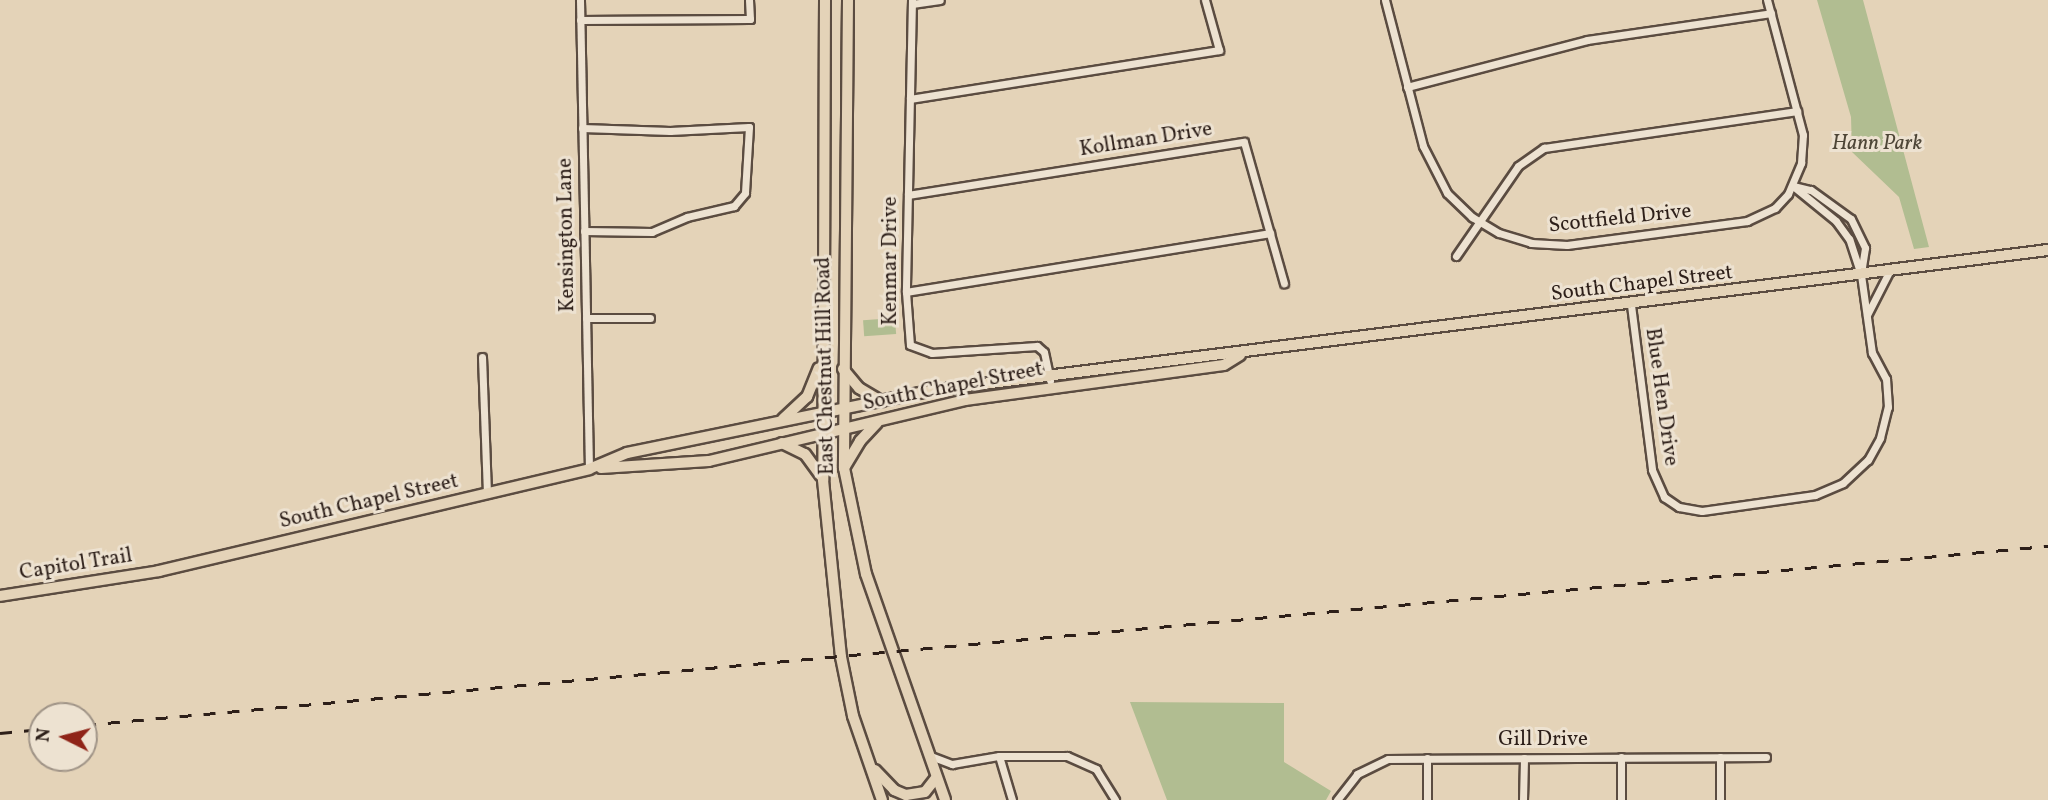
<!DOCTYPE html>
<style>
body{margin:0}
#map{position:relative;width:2048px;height:800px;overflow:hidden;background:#e4d3b8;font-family:Vollkorn,serif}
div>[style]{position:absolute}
.green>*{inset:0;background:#b1bd91;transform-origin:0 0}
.roads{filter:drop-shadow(2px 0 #5b4c41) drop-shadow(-2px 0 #5b4c41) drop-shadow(0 2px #5b4c41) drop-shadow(0 -2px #5b4c41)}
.minor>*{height:7px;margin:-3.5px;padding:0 3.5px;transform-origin:3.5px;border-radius:3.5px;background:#ede2d1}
.primary>*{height:10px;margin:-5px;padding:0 5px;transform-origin:5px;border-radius:5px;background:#e4d3b8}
.rail>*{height:2.5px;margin-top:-1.25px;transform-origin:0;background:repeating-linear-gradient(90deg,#2d1f19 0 12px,transparent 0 24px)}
span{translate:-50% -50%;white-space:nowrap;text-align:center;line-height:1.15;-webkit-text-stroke:6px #ede2d1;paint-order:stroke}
.street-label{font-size:21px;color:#2d1f19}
.park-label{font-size:21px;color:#4e4637;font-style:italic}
.north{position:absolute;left:28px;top:702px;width:70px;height:70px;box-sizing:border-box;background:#ede2d1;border:2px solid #a09487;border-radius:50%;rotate:276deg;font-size:19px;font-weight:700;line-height:28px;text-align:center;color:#2d1f19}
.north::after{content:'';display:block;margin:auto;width:24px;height:32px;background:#8f2418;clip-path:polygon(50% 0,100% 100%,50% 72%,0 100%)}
</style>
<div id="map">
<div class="green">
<i style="clip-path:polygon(1817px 0,1863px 0,1929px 247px,1914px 249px,1899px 197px,1852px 152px,1851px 117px)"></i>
<i style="left:895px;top:318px;width:16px;height:32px;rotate:86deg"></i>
<i style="clip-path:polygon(1130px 702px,1284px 703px,1284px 762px,1331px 791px,1326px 800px,1167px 800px)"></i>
</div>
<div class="roads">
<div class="minor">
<i style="left:580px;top:0;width:469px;rotate:88.9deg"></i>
<i style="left:912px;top:0;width:292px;rotate:91.2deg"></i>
<i style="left:906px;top:292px;width:53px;rotate:85.7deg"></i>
<i style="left:910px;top:345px;width:23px;rotate:20deg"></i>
<i style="left:932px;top:353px;width:105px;rotate:-3.8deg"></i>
<i style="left:1037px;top:346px;width:9px;rotate:41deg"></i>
<i style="left:1044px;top:352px;width:29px;rotate:78deg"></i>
<i style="left:1385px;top:0;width:151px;rotate:75.4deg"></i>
<i style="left:1423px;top:146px;width:53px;rotate:62.9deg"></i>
<i style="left:1447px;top:193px;width:35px;rotate:44deg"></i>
<i style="left:1472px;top:217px;width:31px;rotate:31deg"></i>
<i style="left:1499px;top:233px;width:34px;rotate:17deg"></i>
<i style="left:1531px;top:243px;width:36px;rotate:3deg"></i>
<i style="left:1567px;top:245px;width:182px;rotate:-7.6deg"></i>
<i style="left:1747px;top:221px;width:31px;rotate:-25deg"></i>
<i style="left:1775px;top:208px;width:19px;rotate:-47deg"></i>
<i style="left:1788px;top:194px;width:34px;rotate:-67deg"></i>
<i style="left:1801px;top:163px;width:28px;rotate:-86deg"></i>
<i style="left:1803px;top:135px;width:140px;rotate:-104.9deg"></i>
<i style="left:912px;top:4px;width:28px;rotate:-8deg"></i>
<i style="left:580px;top:20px;width:170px;rotate:-0.3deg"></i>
<i style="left:750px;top:19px;width:19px;rotate:-93deg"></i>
<i style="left:1407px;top:87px;width:186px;rotate:-14.6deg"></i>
<i style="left:1587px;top:40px;width:186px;rotate:-8.3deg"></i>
<i style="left:910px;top:99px;width:313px;rotate:-9deg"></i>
<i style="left:1219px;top:50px;width:52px;rotate:-105.6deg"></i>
<i style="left:582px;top:128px;width:88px;rotate:2deg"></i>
<i style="left:670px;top:131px;width:79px;rotate:-2.9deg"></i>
<i style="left:749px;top:127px;width:66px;rotate:93.5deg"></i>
<i style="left:745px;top:193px;width:17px;rotate:130deg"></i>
<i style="left:734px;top:206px;width:48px;rotate:166.8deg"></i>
<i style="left:687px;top:217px;width:38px;rotate:157deg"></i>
<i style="left:652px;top:232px;width:68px;rotate:-179.2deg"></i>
<i style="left:1793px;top:186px;width:18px;rotate:13deg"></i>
<i style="left:1811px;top:190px;width:49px;rotate:35.9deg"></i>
<i style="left:1851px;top:219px;width:32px;rotate:64deg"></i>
<i style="left:1865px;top:248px;width:24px;rotate:99deg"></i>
<i style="left:908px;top:195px;width:340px;rotate:-9deg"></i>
<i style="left:1244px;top:142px;width:147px;rotate:74.2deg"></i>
<i style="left:1456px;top:256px;width:109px;rotate:-55.4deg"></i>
<i style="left:1518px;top:166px;width:32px;rotate:-35deg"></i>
<i style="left:1544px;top:148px;width:256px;rotate:-8.3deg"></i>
<i style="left:906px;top:292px;width:369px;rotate:-9.2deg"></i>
<i style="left:1631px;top:305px;width:166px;rotate:82.7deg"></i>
<i style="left:1652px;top:470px;width:30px;rotate:66deg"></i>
<i style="left:1664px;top:497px;width:18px;rotate:34deg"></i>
<i style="left:1679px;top:507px;width:23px;rotate:10deg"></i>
<i style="left:1702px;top:511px;width:114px;rotate:-8.1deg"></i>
<i style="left:1815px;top:495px;width:30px;rotate:-23deg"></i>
<i style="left:1843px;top:483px;width:34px;rotate:-43deg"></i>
<i style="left:1868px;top:460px;width:25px;rotate:-61deg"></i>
<i style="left:1880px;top:438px;width:32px;rotate:-76deg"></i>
<i style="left:1888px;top:407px;width:28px;rotate:-94deg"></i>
<i style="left:1886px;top:379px;width:30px;rotate:-118deg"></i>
<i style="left:1872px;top:353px;width:79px;rotate:-98deg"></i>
<i style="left:1861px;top:275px;width:38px;rotate:-108deg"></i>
<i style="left:1849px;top:239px;width:22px;rotate:-126deg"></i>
<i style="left:1836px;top:221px;width:55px;rotate:-140.9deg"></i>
<i style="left:1867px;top:315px;width:48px;rotate:-62.9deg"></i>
<i style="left:586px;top:318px;width:64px"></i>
<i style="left:482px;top:357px;width:137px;rotate:87.9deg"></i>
<i style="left:928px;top:755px;width:26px;rotate:21deg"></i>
<i style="left:952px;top:764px;width:48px;rotate:-9.7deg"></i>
<i style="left:999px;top:756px;width:68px"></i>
<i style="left:1067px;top:756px;width:32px;rotate:24deg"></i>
<i style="left:1096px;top:769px;width:36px;rotate:58deg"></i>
<i style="left:999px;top:756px;width:46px;rotate:73.5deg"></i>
<i style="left:1337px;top:800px;width:33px;rotate:-52deg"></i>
<i style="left:1357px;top:774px;width:34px;rotate:-26deg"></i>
<i style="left:1388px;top:759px;width:378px;rotate:-0.3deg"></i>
<i style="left:1427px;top:800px;width:42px;rotate:-90deg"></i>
<i style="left:1523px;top:800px;width:42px;rotate:-88.6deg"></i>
<i style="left:1621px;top:800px;width:43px;rotate:-90deg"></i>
<i style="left:1720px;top:800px;width:43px;rotate:-90deg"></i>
</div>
<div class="primary">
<i style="left:825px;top:0;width:480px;rotate:90.2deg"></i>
<i style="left:823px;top:480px;width:178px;rotate:84.2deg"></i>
<i style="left:841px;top:657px;width:60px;rotate:78.5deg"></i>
<i style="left:853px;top:716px;width:89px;rotate:71deg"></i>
<i style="left:848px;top:0;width:468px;rotate:90.5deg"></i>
<i style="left:844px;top:468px;width:108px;rotate:78.3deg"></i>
<i style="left:866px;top:574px;width:239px;rotate:70.7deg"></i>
<i style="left:843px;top:369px;width:25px;rotate:50deg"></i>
<i style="left:859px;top:388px;width:26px;rotate:31deg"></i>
<i style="left:783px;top:419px;width:33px;rotate:-43deg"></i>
<i style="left:807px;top:397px;width:31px;rotate:-68deg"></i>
<i style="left:782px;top:443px;width:25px;rotate:26deg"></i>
<i style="left:805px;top:454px;width:27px;rotate:54deg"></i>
<i style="left:601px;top:468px;width:108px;rotate:-3.7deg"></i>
<i style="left:709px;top:461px;width:263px;rotate:-13.4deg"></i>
<i style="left:965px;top:400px;width:261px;rotate:-7.7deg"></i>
<i style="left:1224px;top:365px;width:19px;rotate:-32deg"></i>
<i style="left:844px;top:468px;width:31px;rotate:-59deg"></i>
<i style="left:860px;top:441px;width:25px;rotate:-47deg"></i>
<i style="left:0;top:596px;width:161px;rotate:-8.9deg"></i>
<i style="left:159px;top:571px;width:442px;rotate:-13.3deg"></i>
<i style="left:589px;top:469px;width:41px;rotate:-22.8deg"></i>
<i style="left:627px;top:453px;width:314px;rotate:-11.6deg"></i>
<i style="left:935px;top:390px;width:1122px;rotate:-7.17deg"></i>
<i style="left:875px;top:770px;width:28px;rotate:46deg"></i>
<i style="left:894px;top:790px;width:13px;rotate:23deg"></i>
<i style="left:906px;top:795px;width:19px;rotate:-9deg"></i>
<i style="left:925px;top:792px;width:18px;rotate:-52deg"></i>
</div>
</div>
<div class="rail">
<i style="left:84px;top:725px;width:1972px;rotate:-5.21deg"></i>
<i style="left:0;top:733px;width:42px;rotate:-5.4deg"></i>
</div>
<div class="street-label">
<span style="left:1146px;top:140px;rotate:-9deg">Kollman Drive</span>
<span style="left:1620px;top:219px;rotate:-6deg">Scottfield Drive</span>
<span style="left:567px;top:235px;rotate:-91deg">Kensington Lane</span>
<span style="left:891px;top:261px;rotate:-90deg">Kenmar Drive</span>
<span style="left:1642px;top:284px;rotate:-7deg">South Chapel Street</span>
<span style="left:826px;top:366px;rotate:-91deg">East Chestnut Hill Road</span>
<span style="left:953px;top:387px;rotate:-11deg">South Chapel Street</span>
<span style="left:1661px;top:397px;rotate:82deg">Blue Hen Drive</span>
<span style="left:369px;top:502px;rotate:-13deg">South Chapel Street</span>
<span style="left:76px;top:565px;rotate:-9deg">Capitol Trail</span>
<span style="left:1543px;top:740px">Gill Drive</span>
</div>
<div class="park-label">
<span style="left:1877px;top:144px">Hann Park</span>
</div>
<div class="north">N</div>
</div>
